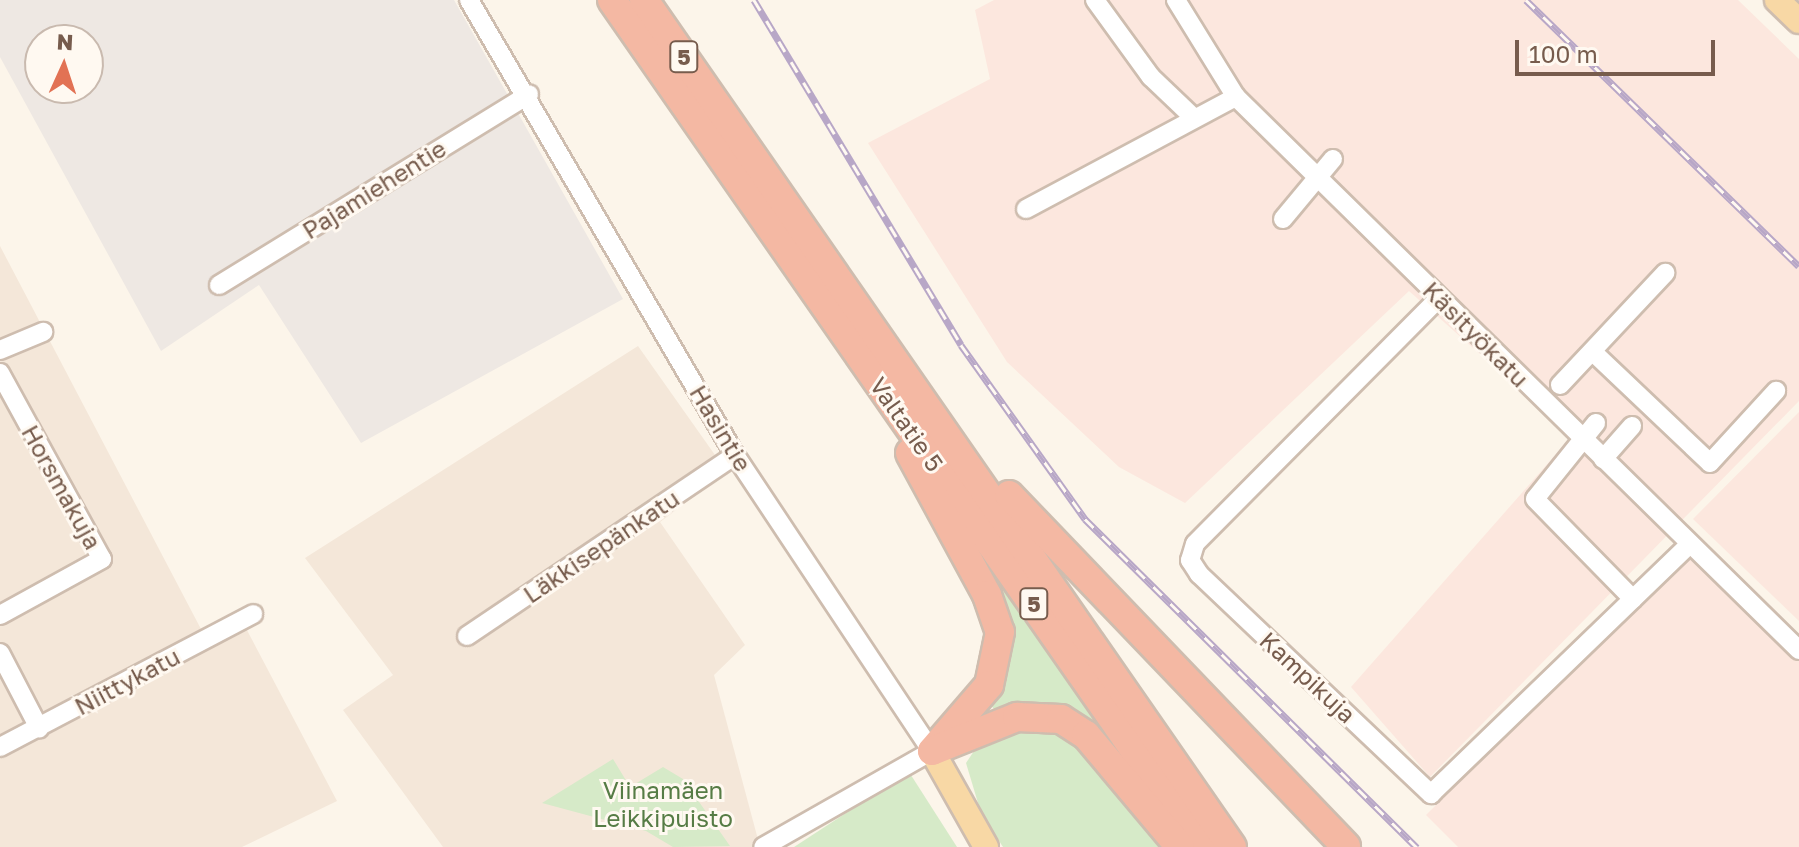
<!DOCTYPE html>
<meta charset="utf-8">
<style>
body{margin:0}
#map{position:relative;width:1799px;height:847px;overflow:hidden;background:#fcf5ea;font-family:"Golos Text",sans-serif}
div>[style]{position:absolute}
.residential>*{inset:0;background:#f4e7d9}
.commercial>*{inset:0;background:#fce7de}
.industrial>*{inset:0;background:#eee8e3}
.green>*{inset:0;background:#d6eac8}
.roads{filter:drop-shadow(2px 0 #cebdaf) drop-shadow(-2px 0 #cebdaf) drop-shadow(0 2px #cebdaf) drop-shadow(0 -2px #cebdaf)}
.minor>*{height:18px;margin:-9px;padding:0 9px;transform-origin:9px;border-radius:9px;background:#fff}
.major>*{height:24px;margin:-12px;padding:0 12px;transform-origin:12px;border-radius:12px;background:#f8d8a5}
.highway>*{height:28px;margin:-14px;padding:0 14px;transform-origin:14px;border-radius:14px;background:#f4b8a3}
.rail>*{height:7px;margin-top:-3.5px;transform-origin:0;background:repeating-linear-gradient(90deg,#fff9f1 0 12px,#b8a7c7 0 24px);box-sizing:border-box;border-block:2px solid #b8a7c7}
span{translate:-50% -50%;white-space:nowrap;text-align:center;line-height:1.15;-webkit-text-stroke:6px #fff9f1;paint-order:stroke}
.shield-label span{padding:2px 6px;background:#fff9f1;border:2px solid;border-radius:6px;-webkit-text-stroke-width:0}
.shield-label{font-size:22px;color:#775c4d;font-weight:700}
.street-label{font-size:24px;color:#775c4d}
.park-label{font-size:24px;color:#567c45}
.north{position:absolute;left:24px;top:24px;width:80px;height:80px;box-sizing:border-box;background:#fff9f1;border:2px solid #c9baaf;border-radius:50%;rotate:3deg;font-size:22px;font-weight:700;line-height:32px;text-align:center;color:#775c4d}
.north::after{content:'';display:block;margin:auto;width:28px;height:36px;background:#e27254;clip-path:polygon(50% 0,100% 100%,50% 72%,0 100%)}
.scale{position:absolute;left:1515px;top:40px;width:200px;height:36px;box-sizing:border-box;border:4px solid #775c4d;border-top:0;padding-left:10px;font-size:24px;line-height:28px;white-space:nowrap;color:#775c4d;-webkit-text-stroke:6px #fff9f1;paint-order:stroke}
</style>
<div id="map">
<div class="residential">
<i style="clip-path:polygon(0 246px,202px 631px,239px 615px,337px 801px,242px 847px,0 847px)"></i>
<i style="clip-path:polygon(638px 346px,727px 472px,660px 522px,745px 645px,714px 675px,760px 847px,443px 847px,343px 710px,393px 675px,305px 558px)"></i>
</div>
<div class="commercial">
<i style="clip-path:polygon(994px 0,1738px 0,1799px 59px,1799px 401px,1430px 777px,1351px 687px,1572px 436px,1409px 291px,1185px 503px,1119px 467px,1007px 362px,868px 143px,990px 79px,975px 10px)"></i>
<i style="clip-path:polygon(1799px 412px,1799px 621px,1693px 519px)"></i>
<i style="clip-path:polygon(1689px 554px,1799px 660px,1799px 847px,1458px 847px,1426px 815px)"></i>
</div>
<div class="industrial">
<i style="clip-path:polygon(evenodd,0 0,454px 0,623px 299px,361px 443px,259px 285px,161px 351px,0 57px,0 0,40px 40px,88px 40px,88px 88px,40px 88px,40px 40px)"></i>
</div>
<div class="green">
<i style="clip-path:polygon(932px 485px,1152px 799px,1098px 734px,998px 714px,989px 703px,1010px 639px)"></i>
<i style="clip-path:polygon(1015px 725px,1065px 729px,1168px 847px,1003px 847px,981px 813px,966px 763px,976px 748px)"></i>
<i style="clip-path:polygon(613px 759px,630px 787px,663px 767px,683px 779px,730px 846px,673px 847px,646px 831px,542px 803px)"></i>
<i style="clip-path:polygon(909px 772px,957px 847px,794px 847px)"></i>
</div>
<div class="roads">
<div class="minor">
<i style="left:469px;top:0;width:527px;rotate:59.69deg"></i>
<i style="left:735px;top:455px;width:356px;rotate:56.4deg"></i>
<i style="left:932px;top:751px;width:194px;rotate:150.4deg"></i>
<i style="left:1095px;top:0;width:95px;rotate:54deg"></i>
<i style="left:1151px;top:77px;width:59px;rotate:43.6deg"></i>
<i style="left:1176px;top:0;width:114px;rotate:58.3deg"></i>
<i style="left:1236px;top:97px;width:789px;rotate:44.49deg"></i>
<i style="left:1026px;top:209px;width:238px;rotate:-28.1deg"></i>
<i style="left:1283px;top:219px;width:78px;rotate:-50.2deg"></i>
<i style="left:219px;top:285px;width:364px;rotate:-31.6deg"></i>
<i style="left:1439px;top:298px;width:346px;rotate:134.8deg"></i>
<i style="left:1195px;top:544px;width:17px;rotate:107deg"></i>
<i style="left:1190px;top:560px;width:17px;rotate:57deg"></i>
<i style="left:1199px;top:574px;width:320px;rotate:43.5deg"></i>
<i style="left:1431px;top:794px;width:360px;rotate:-44deg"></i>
<i style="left:0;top:350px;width:47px;rotate:-22.7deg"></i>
<i style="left:1593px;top:352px;width:161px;rotate:43.5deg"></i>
<i style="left:1710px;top:463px;width:98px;rotate:-47.5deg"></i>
<i style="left:0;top:373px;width:212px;rotate:61.3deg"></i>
<i style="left:102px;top:559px;width:116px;rotate:151.2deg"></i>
<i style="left:1560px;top:385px;width:154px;rotate:-46.8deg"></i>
<i style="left:1596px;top:423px;width:97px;rotate:128.8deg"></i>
<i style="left:1535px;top:499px;width:140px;rotate:45.6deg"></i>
<i style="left:1603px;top:459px;width:44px;rotate:-48.7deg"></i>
<i style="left:467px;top:636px;width:323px;rotate:-34deg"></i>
<i style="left:0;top:653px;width:85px;rotate:62.5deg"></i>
<i style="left:0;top:747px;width:286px;rotate:-27.7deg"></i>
</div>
<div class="major">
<i style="left:1777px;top:0;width:30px;rotate:44deg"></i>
<i style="left:932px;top:751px;width:110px;rotate:60.6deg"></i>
</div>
<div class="highway">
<i style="left:612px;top:0;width:1032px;rotate:55.14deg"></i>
<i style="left:644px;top:0;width:1031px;rotate:55.23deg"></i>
<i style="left:910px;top:453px;width:162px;rotate:61.5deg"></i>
<i style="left:987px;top:595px;width:39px;rotate:71deg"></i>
<i style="left:1000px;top:632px;width:54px;rotate:101.7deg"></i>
<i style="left:989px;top:685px;width:87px;rotate:130.8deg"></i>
<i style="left:1009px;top:495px;width:487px;rotate:46.2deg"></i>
<i style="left:932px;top:751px;width:92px;rotate:-21.8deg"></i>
<i style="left:1017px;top:717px;width:44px;rotate:2.6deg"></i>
<i style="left:1061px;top:719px;width:30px;rotate:33deg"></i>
<i style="left:1086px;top:735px;width:146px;rotate:50deg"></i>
</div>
</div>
<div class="rail">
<i style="left:754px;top:0;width:402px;rotate:59deg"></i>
<i style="left:961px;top:345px;width:214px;rotate:54.5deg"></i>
<i style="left:1085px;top:519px;width:467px;rotate:44.7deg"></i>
<i style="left:1526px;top:0;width:381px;rotate:44.3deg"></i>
</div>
<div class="shield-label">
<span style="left:684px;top:57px">5</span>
<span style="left:1034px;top:604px">5</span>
</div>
<div class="street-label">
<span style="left:374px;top:189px;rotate:-32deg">Pajamiehentie</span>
<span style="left:1476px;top:334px;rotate:45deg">Käsityökatu</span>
<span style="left:907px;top:424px;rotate:55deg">Valtatie 5</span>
<span style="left:721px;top:428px;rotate:59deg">Hasintie</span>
<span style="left:62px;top:487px;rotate:61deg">Horsmakuja</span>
<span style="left:601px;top:546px;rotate:-34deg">Läkkisepänkatu</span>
<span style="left:1308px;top:677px;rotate:43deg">Kampikuja</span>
<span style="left:127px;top:681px;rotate:-28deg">Niittykatu</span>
</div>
<div class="park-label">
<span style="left:663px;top:804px">Viinamäen<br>Leikkipuisto</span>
</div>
<div class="north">N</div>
<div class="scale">100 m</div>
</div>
